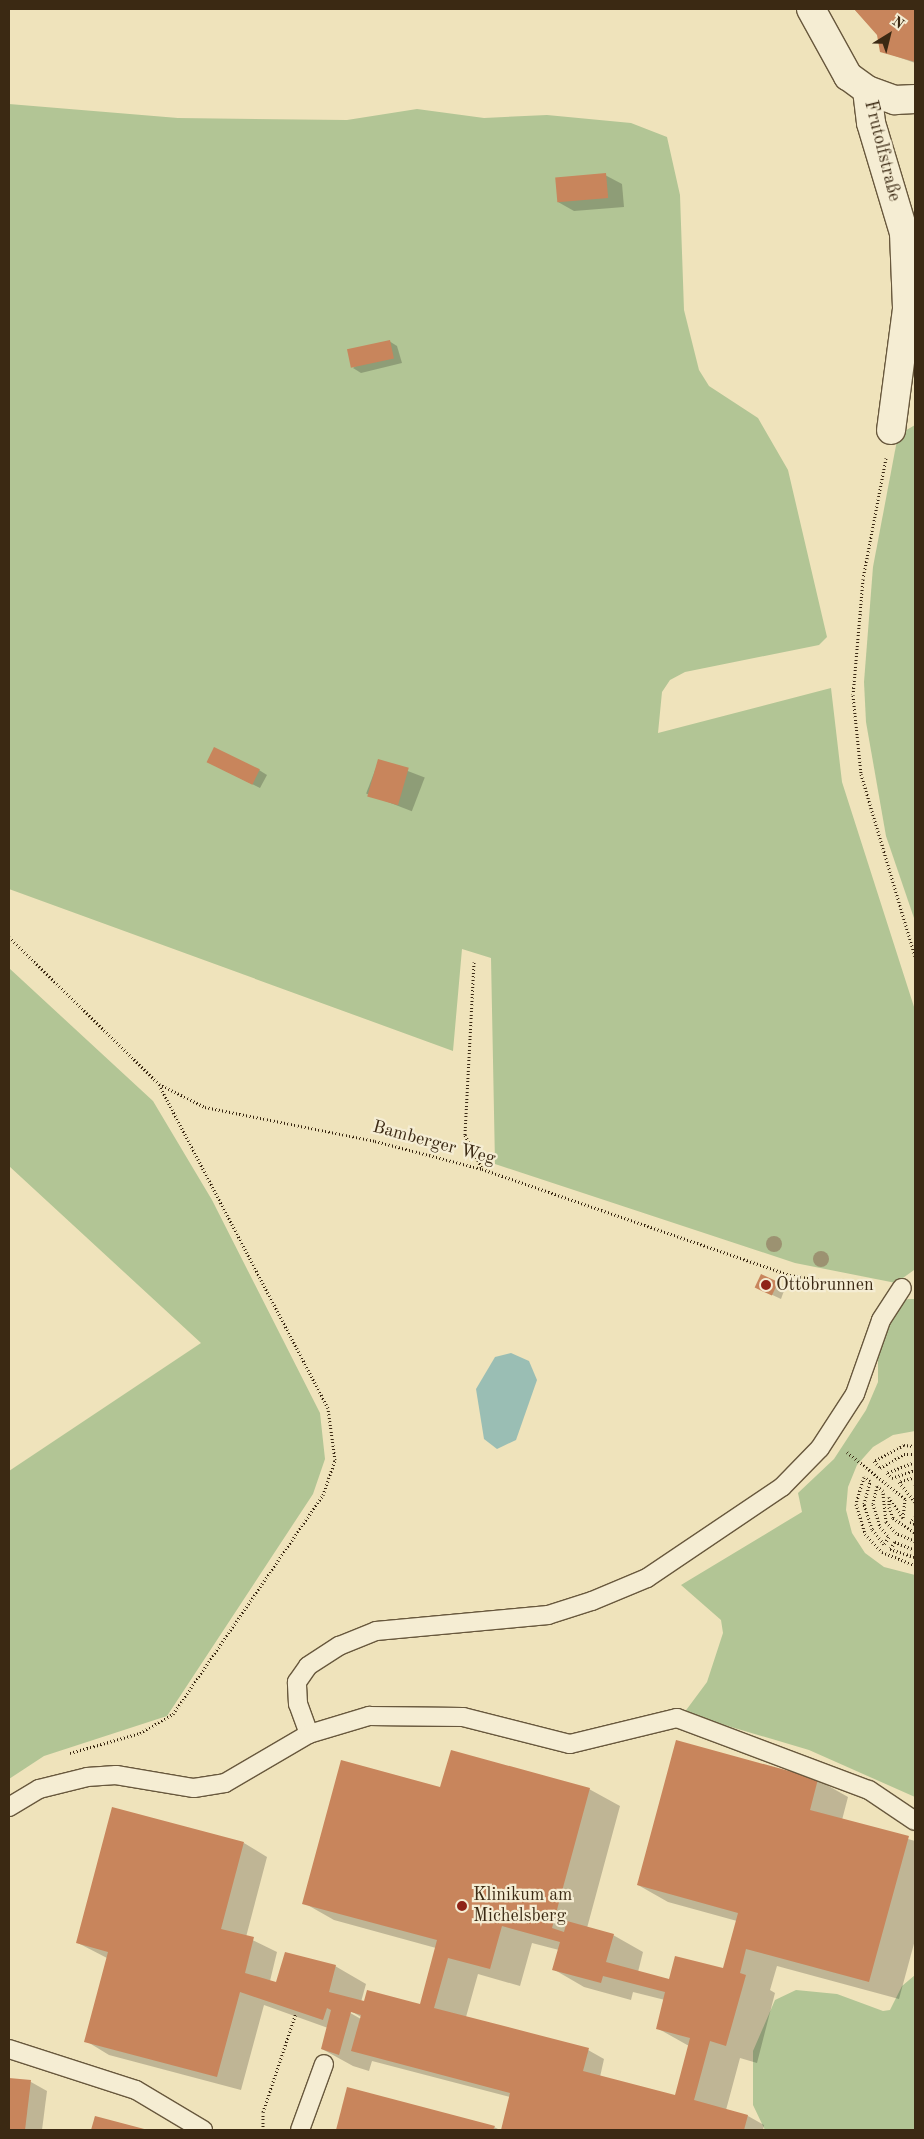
<!DOCTYPE html>
<meta charset="utf-8">
<style>
body{margin:0}
#map{position:relative;width:924px;height:2139px;overflow:hidden;background:#efe3bb;font-family:"Old Standard TT",serif}
div>[style]{position:absolute}
.green>*{inset:0;background:#b2c595}
.water>*{inset:0;background:#9abeb4}
.shadow>*{inset:0;background:#0003;transform-origin:0 0}
.building>*{inset:0;background:#c8855c;transform-origin:0 0}
.path>*{height:3px;margin-top:-1.5px;transform-origin:0;background:repeating-linear-gradient(90deg,#3b2913 0 1px,transparent 0 3.5px)}
.roads{filter:drop-shadow(1px 0 #68583d) drop-shadow(-1px 0 #68583d) drop-shadow(0 1px #68583d) drop-shadow(0 -1px #68583d)}
.service>*{height:18px;margin:-9px;padding:0 9px;transform-origin:9px;border-radius:9px;background:#f5edd3}
.minor>*{height:28px;margin:-14px;padding:0 14px;transform-origin:14px;border-radius:14px;background:#f5edd3}
.trees>*{width:16px;height:16px;margin:-8px;border-radius:50%;background:#9c9271}
.dots>*{width:14px;height:14px;translate:-50% -50%;box-sizing:border-box;border:2px solid #f5edd3;border-radius:50%}
span{translate:-50% -50%;white-space:nowrap;text-align:center;line-height:1.15;-webkit-text-stroke:4.5px #f5edd3;paint-order:stroke}
.street-label{font-size:18px;color:#3b2913}
.poi-label{font-size:18px;color:#3b2913}
.left{translate:0 -50%;text-align:left}
.frame{position:absolute;inset:0;border:10px solid #3b2913;pointer-events:none}
.north{position:absolute;left:864px;top:10px;width:50px;height:50px;-webkit-text-stroke:4px #f5edd3;paint-order:stroke;rotate:36deg;font-size:14px;font-weight:700;line-height:20px;text-align:center;color:#3b2913}
.north::after{content:'';display:block;margin:auto;width:18px;height:22px;background:#3b2913;clip-path:polygon(50% 0,100% 100%,50% 72%,0 100%)}
</style>
<div id="map">
<div class="green">
<i style="clip-path:polygon(9px 104px,178px 118px,347px 120px,417px 109px,484px 118px,547px 115px,631px 123px,667px 137px,680px 195px,684px 310px,699px 370px,709px 386px,758px 418px,788px 470px,827px 637px,819px 645px,685px 672px,670px 680px,662px 692px,658px 733px,831px 688px,842px 782px,915px 1010px,914px 1270px,896px 1283px,795px 1263px,495px 1164px,491px 958px,462px 949px,453px 1051px,9px 889px)"></i>
<i style="clip-path:polygon(915px 425px,915px 921px,886px 836px,866px 722px,864px 682px,873px 567px,898px 435px)"></i>
<i style="clip-path:polygon(9px 968px,153px 1101px,212px 1200px,320px 1413px,325px 1459px,313px 1494px,167px 1716px,44px 1756px,9px 1779px,9px 1471px,201px 1343px,9px 1166px)"></i>
<i style="clip-path:polygon(908px 1299px,915px 1299px,915px 1431px,893px 1435px,873px 1447px,857px 1465px,848px 1487px,846px 1510px,852px 1533px,865px 1553px,884px 1567px,915px 1575px,915px 1797px,809px 1750px,684px 1713px,707px 1682px,723px 1633px,721px 1620px,681px 1585px,802px 1512px,798px 1493px,834px 1459px,866px 1410px,878px 1382px,878px 1350px,892px 1309px)"></i>
<i style="clip-path:polygon(915px 1975px,915px 2130px,765px 2130px,753px 2105px,753px 2051px,775px 2000px,796px 1990px,837px 1994px,883px 2011px,890px 2010px,902px 1986px)"></i>
</div>
<div class="water">
<i style="clip-path:polygon(511px 1353px,529px 1361px,537px 1380px,516px 1440px,497px 1449px,484px 1439px,476px 1389px,495px 1357px)"></i>
</div>
<div class="shadow">
<i style="clip-path:polygon(915px 9px,915px 63px,881px 51px,878px 35px,855px 10px)"></i>
<i style="clip-path:polygon(605px 175px,622px 184px,624px 207px,574px 211px,558px 202px)"></i>
<i style="clip-path:polygon(389px 341px,397px 346px,402px 363px,361px 373px,353px 368px)"></i>
<i style="left:379px;top:760px;width:49px;height:36px;rotate:21deg"></i>
<i style="clip-path:polygon(216px 766px,259px 770px,267px 775px,260px 788px)"></i>
<i style="clip-path:polygon(761px 1275px,785px 1288px,781px 1299px,764px 1291px)"></i>
<i style="clip-path:polygon(evenodd,818px 1780px,848px 1797px,842px 1820px,915px 1841px,915px 1940px,899px 1999px,777px 1966px,770px 1990px,775px 1993px,757px 2063px,740px 2058px,726px 2110px,748px 2116px,764px 2125px,763px 2130px,502px 2130px,510px 2097px,372px 2061px,369px 2071px,353px 2066px,322px 2049px,328px 2028px,264px 2005px,241px 2090px,109px 2055px,86px 2041px,107px 1958px,78px 1943px,244px 1843px,267px 1857px,246px 1937px,277px 1952px,270px 1981px,277px 1983px,335px 1966px,366px 1984px,361px 2002px,421px 2005px,436px 1948px,334px 1920px,304px 1903px,441px 1789px,589px 1789px,620px 1806px,587px 1928px,613px 1935px,643px 1952px,638px 1972px,670px 1981px,724px 1970px,737px 1921px,668px 1902px,638px 1885px,818px 1780px,532px 1943px,559px 1950px,553px 1969px,584px 1987px,631px 2000px,633px 1992px,665px 2000px,657px 2028px,689px 2046px,676px 2097px,600px 2077px,604px 2059px,588px 2050px,466px 2017px,478px 1974px,520px 1986px,532px 1943px,818px 1780px,346px 2008px,361px 2017px,361px 2019px,345px 2010px,346px 2008px)"></i>
<i style="clip-path:polygon(9px 2079px,31px 2082px,47px 2091px,42px 2130px,9px 2130px)"></i>
<i style="clip-path:polygon(348px 2088px,494px 2127px,500px 2130px,337px 2130px)"></i>
<i style="clip-path:polygon(95px 2117px,146px 2130px,92px 2130px)"></i>
</div>
<div class="building">
<i style="clip-path:polygon(854px 9px,915px 9px,915px 62px,880px 52px,877px 35px)"></i>
<i style="left:606px;top:173px;width:25px;height:51px;rotate:85deg"></i>
<i style="left:390px;top:340px;width:19px;height:44px;rotate:78deg"></i>
<i style="left:214px;top:747px;width:51px;height:17px;rotate:26deg"></i>
<i style="left:378px;top:759px;width:32px;height:39px;rotate:16deg"></i>
<i style="left:761px;top:1274px;width:19px;height:15px;rotate:25deg"></i>
<i style="clip-path:polygon(evenodd,676px 1740px,818px 1779px,810px 1810px,909px 1836px,869px 1982px,746px 1949px,740px 1973px,746px 1975px,726px 2046px,710px 2041px,694px 2100px,748px 2115px,744px 2130px,501px 2130px,510px 2093px,351px 2051px,361px 2015px,351px 2012px,339px 2055px,321px 2049px,331px 2010px,327px 2008px,323px 2020px,240px 1992px,217px 2077px,84px 2042px,108px 1952px,76px 1943px,112px 1807px,244px 1842px,221px 1929px,254px 1937px,245px 1973px,276px 1982px,285px 1952px,336px 1965px,329px 1992px,364px 2001px,367px 1990px,420px 2004px,437px 1940px,302px 1904px,341px 1760px,440px 1787px,451px 1750px,590px 1788px,552px 1928px,564px 1932px,567px 1921px,614px 1934px,606px 1962px,669px 1979px,675px 1956px,723px 1968px,738px 1913px,637px 1885px,676px 1740px,502px 1926px,560px 1942px,552px 1970px,601px 1983px,603px 1976px,665px 1992px,656px 2029px,690px 2038px,675px 2095px,583px 2071px,589px 2048px,434px 2008px,448px 1958px,490px 1969px,502px 1926px)"></i>
<i style="clip-path:polygon(9px 2078px,31px 2080px,25px 2130px,9px 2130px)"></i>
<i style="clip-path:polygon(347px 2087px,495px 2126px,493px 2130px,336px 2130px)"></i>
<i style="clip-path:polygon(95px 2116px,148px 2130px,91px 2130px)"></i>
</div>
<div class="path">
<i style="left:886px;top:458px;width:123px;rotate:100.8deg"></i>
<i style="left:863px;top:579px;width:116px;rotate:94.9deg"></i>
<i style="left:853px;top:695px;width:79px;rotate:84.2deg"></i>
<i style="left:861px;top:774px;width:190px;rotate:73.5deg"></i>
<i style="left:9px;top:937px;width:210px;rotate:44.4deg"></i>
<i style="left:159px;top:1084px;width:51px;rotate:26.6deg"></i>
<i style="left:205px;top:1107px;width:173px;rotate:11.3deg"></i>
<i style="left:375px;top:1141px;width:111px;rotate:14.7deg"></i>
<i style="left:482px;top:1169px;width:326px;rotate:19deg"></i>
<i style="left:790px;top:1275px;width:83px;rotate:9.7deg"></i>
<i style="left:474px;top:962px;width:173px;rotate:93deg"></i>
<i style="left:465px;top:1135px;width:38px;rotate:63deg"></i>
<i style="left:915px;top:1446px;width:11px;rotate:-175deg"></i>
<i style="left:904px;top:1445px;width:34px;rotate:152deg"></i>
<i style="left:874px;top:1461px;width:9px;rotate:49deg"></i>
<i style="left:880px;top:1468px;width:28px;rotate:-30deg"></i>
<i style="left:904px;top:1454px;width:11px"></i>
<i style="left:847px;top:1452px;width:75px;rotate:39deg"></i>
<i style="left:905px;top:1499px;width:19px;rotate:96deg"></i>
<i style="left:903px;top:1518px;width:25px;rotate:-124deg"></i>
<i style="left:889px;top:1497px;width:10px;rotate:90deg"></i>
<i style="left:889px;top:1507px;width:12px;rotate:70deg"></i>
<i style="left:893px;top:1518px;width:27px;rotate:34deg"></i>
<i style="left:915px;top:1462px;width:30px;rotate:159deg"></i>
<i style="left:887px;top:1473px;width:7px;rotate:45deg"></i>
<i style="left:892px;top:1478px;width:24px;rotate:-19deg"></i>
<i style="left:915px;top:1477px;width:17px;rotate:163deg"></i>
<i style="left:899px;top:1482px;width:26px;rotate:51deg"></i>
<i style="left:915px;top:1485px;width:2px;rotate:90deg"></i>
<i style="left:915px;top:1517px;width:7px;rotate:135deg"></i>
<i style="left:910px;top:1522px;width:5px;rotate:22deg"></i>
<i style="left:915px;top:1541px;width:21px;rotate:-157deg"></i>
<i style="left:896px;top:1533px;width:15px;rotate:-132deg"></i>
<i style="left:886px;top:1522px;width:31px;rotate:-96deg"></i>
<i style="left:883px;top:1491px;width:8px;rotate:-140deg"></i>
<i style="left:877px;top:1486px;width:18px;rotate:103deg"></i>
<i style="left:873px;top:1504px;width:24px;rotate:73deg"></i>
<i style="left:880px;top:1527px;width:13px;rotate:48deg"></i>
<i style="left:889px;top:1537px;width:9px;rotate:126deg"></i>
<i style="left:884px;top:1544px;width:19px;rotate:-129deg"></i>
<i style="left:872px;top:1529px;width:26px;rotate:-108deg"></i>
<i style="left:864px;top:1504px;width:24px;rotate:-75deg"></i>
<i style="left:870px;top:1481px;width:7px;rotate:-146deg"></i>
<i style="left:864px;top:1477px;width:28px;rotate:107deg"></i>
<i style="left:856px;top:1504px;width:31px;rotate:73deg"></i>
<i style="left:865px;top:1534px;width:25px;rotate:47deg"></i>
<i style="left:882px;top:1552px;width:35px;rotate:22deg"></i>
<i style="left:915px;top:1550px;width:22px;rotate:-158deg"></i>
<i style="left:895px;top:1542px;width:9px;rotate:126deg"></i>
<i style="left:890px;top:1549px;width:26px;rotate:18deg"></i>
<i style="left:70px;top:1753px;width:73px;rotate:-15.9deg"></i>
<i style="left:140px;top:1733px;width:38px;rotate:-30deg"></i>
<i style="left:173px;top:1714px;width:265px;rotate:-55.6deg"></i>
<i style="left:323px;top:1495px;width:37px;rotate:-71deg"></i>
<i style="left:335px;top:1460px;width:52px;rotate:-97.7deg"></i>
<i style="left:328px;top:1408px;width:365px;rotate:-117.6deg"></i>
<i style="left:263px;top:2130px;width:18px;rotate:-90deg"></i>
<i style="left:263px;top:2112px;width:104px;rotate:-71.6deg"></i>
</div>
<div class="roads">
<div class="service">
<i style="left:309px;top:1734px;width:32px;rotate:-110deg"></i>
<i style="left:298px;top:1704px;width:22px;rotate:-93deg"></i>
<i style="left:297px;top:1682px;width:19px;rotate:-55deg"></i>
<i style="left:308px;top:1666px;width:37px;rotate:-33deg"></i>
<i style="left:339px;top:1646px;width:40px;rotate:-22deg"></i>
<i style="left:376px;top:1631px;width:173px;rotate:-5.3deg"></i>
<i style="left:548px;top:1615px;width:46px;rotate:-17.7deg"></i>
<i style="left:592px;top:1601px;width:60px;rotate:-22.7deg"></i>
<i style="left:647px;top:1578px;width:163px;rotate:-34deg"></i>
<i style="left:782px;top:1487px;width:54px;rotate:-45.7deg"></i>
<i style="left:820px;top:1448px;width:64px;rotate:-57.1deg"></i>
<i style="left:855px;top:1394px;width:78px;rotate:-70.6deg"></i>
<i style="left:881px;top:1320px;width:38px;rotate:-57deg"></i>
<i style="left:9px;top:1807px;width:35px;rotate:-31deg"></i>
<i style="left:39px;top:1789px;width:49px;rotate:-14deg"></i>
<i style="left:87px;top:1777px;width:29px;rotate:-4deg"></i>
<i style="left:116px;top:1775px;width:79px;rotate:9.5deg"></i>
<i style="left:194px;top:1788px;width:31px;rotate:-9deg"></i>
<i style="left:225px;top:1783px;width:97px;rotate:-30.3deg"></i>
<i style="left:309px;top:1734px;width:63px;rotate:-16.7deg"></i>
<i style="left:369px;top:1716px;width:94px;rotate:0.6deg"></i>
<i style="left:463px;top:1717px;width:110px;rotate:14.2deg"></i>
<i style="left:570px;top:1744px;width:110px;rotate:-13.7deg"></i>
<i style="left:677px;top:1718px;width:205px;rotate:20.6deg"></i>
<i style="left:869px;top:1790px;width:55px;rotate:34deg"></i>
<i style="left:9px;top:2049px;width:133px;rotate:17.9deg"></i>
<i style="left:136px;top:2090px;width:78px;rotate:30.8deg"></i>
<i style="left:300px;top:2130px;width:70px;rotate:-70deg"></i>
</div>
<div class="minor">
<i style="left:811px;top:9px;width:77px;rotate:61.1deg"></i>
<i style="left:848px;top:76px;width:24px;rotate:36deg"></i>
<i style="left:867px;top:90px;width:30px;rotate:20deg"></i>
<i style="left:895px;top:100px;width:20px;rotate:-3deg"></i>
<i style="left:867px;top:90px;width:33px;rotate:83deg"></i>
<i style="left:871px;top:123px;width:115px;rotate:73.3deg"></i>
<i style="left:904px;top:233px;width:76px;rotate:87.7deg"></i>
<i style="left:907px;top:309px;width:122px;rotate:97.5deg"></i>
</div>
</div>
<div class="trees">
<i style="left:774px;top:1244px"></i>
<i style="left:821px;top:1259px"></i>
</div>
<div class="dots">
<i style="left:766px;top:1285px;background:#8f2418"></i>
<i style="left:462px;top:1906px;background:#8f2418"></i>
</div>
<div class="street-label">
<span style="left:882px;top:151px;rotate:76deg">Frutolfstraße</span>
<span style="left:434px;top:1143px;rotate:15deg">Bamberger Weg</span>
</div>
<div class="poi-label">
<span class="left" style="left:776px;top:1285px">Ottobrunnen</span>
<span class="left" style="left:473px;top:1906px">Klinikum am<br>Michelsberg</span>
</div>
<div class="frame"></div>
<div class="north">N</div>
</div>
